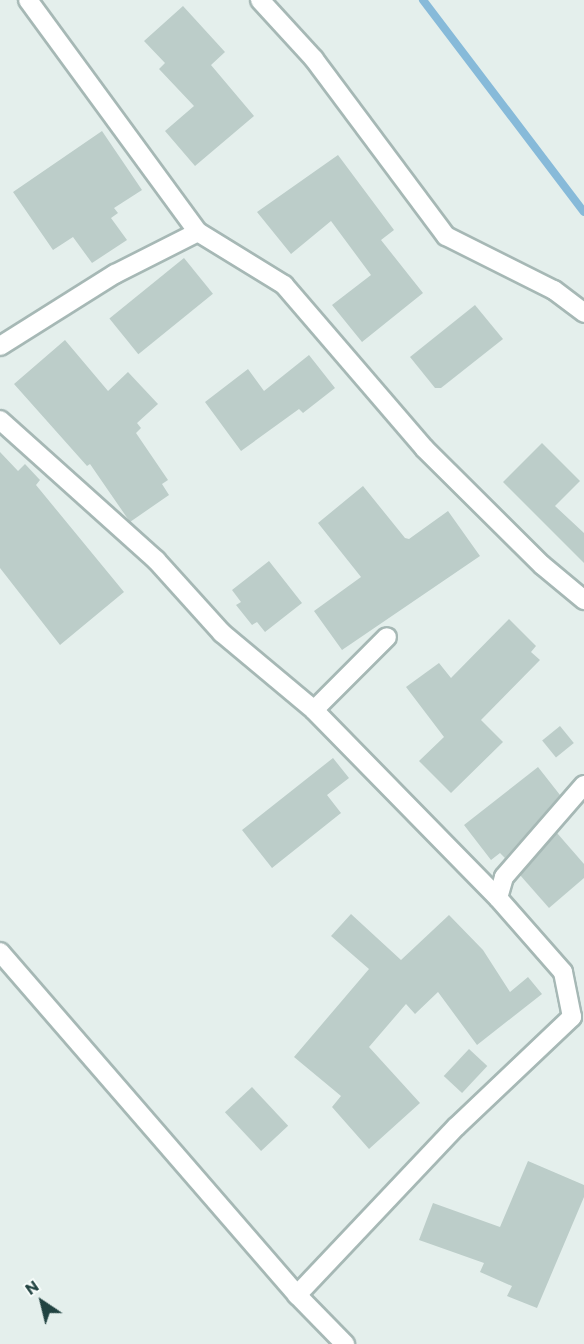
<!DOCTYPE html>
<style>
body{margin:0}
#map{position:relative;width:584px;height:1344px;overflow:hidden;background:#e4efec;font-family:Commissioner,sans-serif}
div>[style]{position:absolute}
.stream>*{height:8px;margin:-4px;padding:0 4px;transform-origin:4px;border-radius:4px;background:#87bad9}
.building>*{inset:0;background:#bccdc9;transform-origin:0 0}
.roads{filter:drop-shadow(2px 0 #a6b8b5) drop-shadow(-2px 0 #a6b8b5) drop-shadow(0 2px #a6b8b5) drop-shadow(0 -2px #a6b8b5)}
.minor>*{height:18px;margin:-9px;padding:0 9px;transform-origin:9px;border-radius:9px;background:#fff}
.secondary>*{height:18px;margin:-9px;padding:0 9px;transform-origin:9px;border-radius:9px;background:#fff}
span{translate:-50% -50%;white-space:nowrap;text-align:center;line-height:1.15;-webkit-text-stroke:4.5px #f5fbf9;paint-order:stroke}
.north{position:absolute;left:12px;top:1272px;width:60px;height:60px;-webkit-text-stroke:4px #f5fbf9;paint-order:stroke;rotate:325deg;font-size:16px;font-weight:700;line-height:24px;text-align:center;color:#214341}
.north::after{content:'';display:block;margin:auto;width:21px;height:27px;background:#214341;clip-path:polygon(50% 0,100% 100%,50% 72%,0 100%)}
</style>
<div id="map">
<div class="stream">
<i style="left:423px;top:0;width:266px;rotate:52.8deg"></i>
</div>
<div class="building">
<i style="clip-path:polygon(183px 6px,225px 52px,211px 65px,254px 116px,195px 166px,165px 131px,194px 106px,159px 69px,165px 63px,144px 41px)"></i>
<i style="clip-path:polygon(102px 131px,142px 190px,114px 208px,118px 213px,111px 218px,127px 240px,92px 263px,73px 237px,53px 250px,13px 192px)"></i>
<i style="clip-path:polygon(338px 155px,394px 230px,381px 240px,423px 293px,362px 342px,332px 305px,371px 275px,331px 221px,291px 254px,257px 212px)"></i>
<i style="left:184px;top:258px;width:46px;height:96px;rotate:51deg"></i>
<i style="clip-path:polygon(475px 305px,503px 339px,441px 388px,435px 388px,410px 357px)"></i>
<i style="clip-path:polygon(65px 340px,108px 391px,128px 372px,158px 404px,137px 423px,141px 428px,136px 433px,168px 480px,162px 484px,169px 495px,130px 522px,90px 464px,87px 466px,14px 384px)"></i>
<i style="clip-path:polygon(309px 355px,335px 388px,303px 413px,299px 409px,241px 451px,205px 402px,248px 369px,264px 391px)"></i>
<i style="clip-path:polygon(542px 443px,580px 481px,555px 506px,584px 533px,584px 563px,503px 482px)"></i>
<i style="clip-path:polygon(0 452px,18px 471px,25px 464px,40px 480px,36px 485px,124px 592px,60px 645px,0 568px)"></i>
<i style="clip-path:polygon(363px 486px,405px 538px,409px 539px,448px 511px,480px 556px,342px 650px,314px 611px,361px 577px,318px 523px)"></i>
<i style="clip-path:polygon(269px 561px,302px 603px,265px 632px,257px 622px,252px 625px,236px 605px,241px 602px,232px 590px)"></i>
<i style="clip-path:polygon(509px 619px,536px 646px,531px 652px,540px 660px,481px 720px,503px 742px,451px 793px,419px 761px,444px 737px,406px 687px,439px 663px,451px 678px)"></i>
<i style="left:560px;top:726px;width:22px;height:23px;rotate:51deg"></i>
<i style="clip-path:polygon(333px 758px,349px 778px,327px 795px,341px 813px,272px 868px,242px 830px)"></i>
<i style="clip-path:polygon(538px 767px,560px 795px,505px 858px,500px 853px,491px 860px,464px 825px)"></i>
<i style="clip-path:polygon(557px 833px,584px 864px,584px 878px,549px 908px,520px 875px)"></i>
<i style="clip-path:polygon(351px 914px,401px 960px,449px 915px,483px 950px,510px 992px,528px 977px,542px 994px,477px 1045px,438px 992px,415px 1014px,406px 1004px,369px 1047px,420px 1103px,369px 1149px,332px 1107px,341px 1096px,294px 1057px,369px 969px,331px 936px)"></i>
<i style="left:469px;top:1049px;width:25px;height:37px;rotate:43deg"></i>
<i style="left:252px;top:1087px;width:53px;height:37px;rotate:47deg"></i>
<i style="clip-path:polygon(528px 1161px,584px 1185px,584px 1197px,537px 1308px,507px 1296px,512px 1286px,480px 1272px,484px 1263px,419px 1240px,433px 1203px,500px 1227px)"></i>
</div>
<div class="roads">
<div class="minor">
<i style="left:28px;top:0;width:288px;rotate:53.8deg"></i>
<i style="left:260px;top:0;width:80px;rotate:47.5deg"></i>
<i style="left:314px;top:59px;width:221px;rotate:53.3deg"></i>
<i style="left:446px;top:236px;width:121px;rotate:26.6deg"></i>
<i style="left:554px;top:290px;width:38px;rotate:37deg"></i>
<i style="left:0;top:346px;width:136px;rotate:-32.1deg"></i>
<i style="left:115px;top:274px;width:93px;rotate:-26.8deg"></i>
<i style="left:198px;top:232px;width:101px;rotate:31.6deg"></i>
<i style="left:284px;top:285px;width:215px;rotate:49.3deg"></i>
<i style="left:424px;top:448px;width:166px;rotate:44.8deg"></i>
<i style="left:542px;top:565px;width:55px;rotate:39.8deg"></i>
<i style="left:0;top:420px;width:210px;rotate:41.9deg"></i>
<i style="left:156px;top:560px;width:98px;rotate:47.9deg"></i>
<i style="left:222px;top:633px;width:120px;rotate:39.9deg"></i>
<i style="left:498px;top:898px;width:22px;rotate:-74deg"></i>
<i style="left:504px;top:877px;width:122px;rotate:-49deg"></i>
<i style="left:297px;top:1295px;width:231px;rotate:-46.6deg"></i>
<i style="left:456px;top:1127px;width:160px;rotate:-43.5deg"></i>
<i style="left:572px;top:1017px;width:46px;rotate:-101.3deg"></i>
<i style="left:563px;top:972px;width:98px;rotate:-131.3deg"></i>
<i style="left:498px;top:898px;width:263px;rotate:-134.4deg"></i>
<i style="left:314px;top:710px;width:103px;rotate:-45deg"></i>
</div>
<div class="secondary">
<i style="left:0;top:952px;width:454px;rotate:49.1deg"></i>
<i style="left:297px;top:1295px;width:69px;rotate:45.6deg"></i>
</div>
</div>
<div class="north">N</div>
</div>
